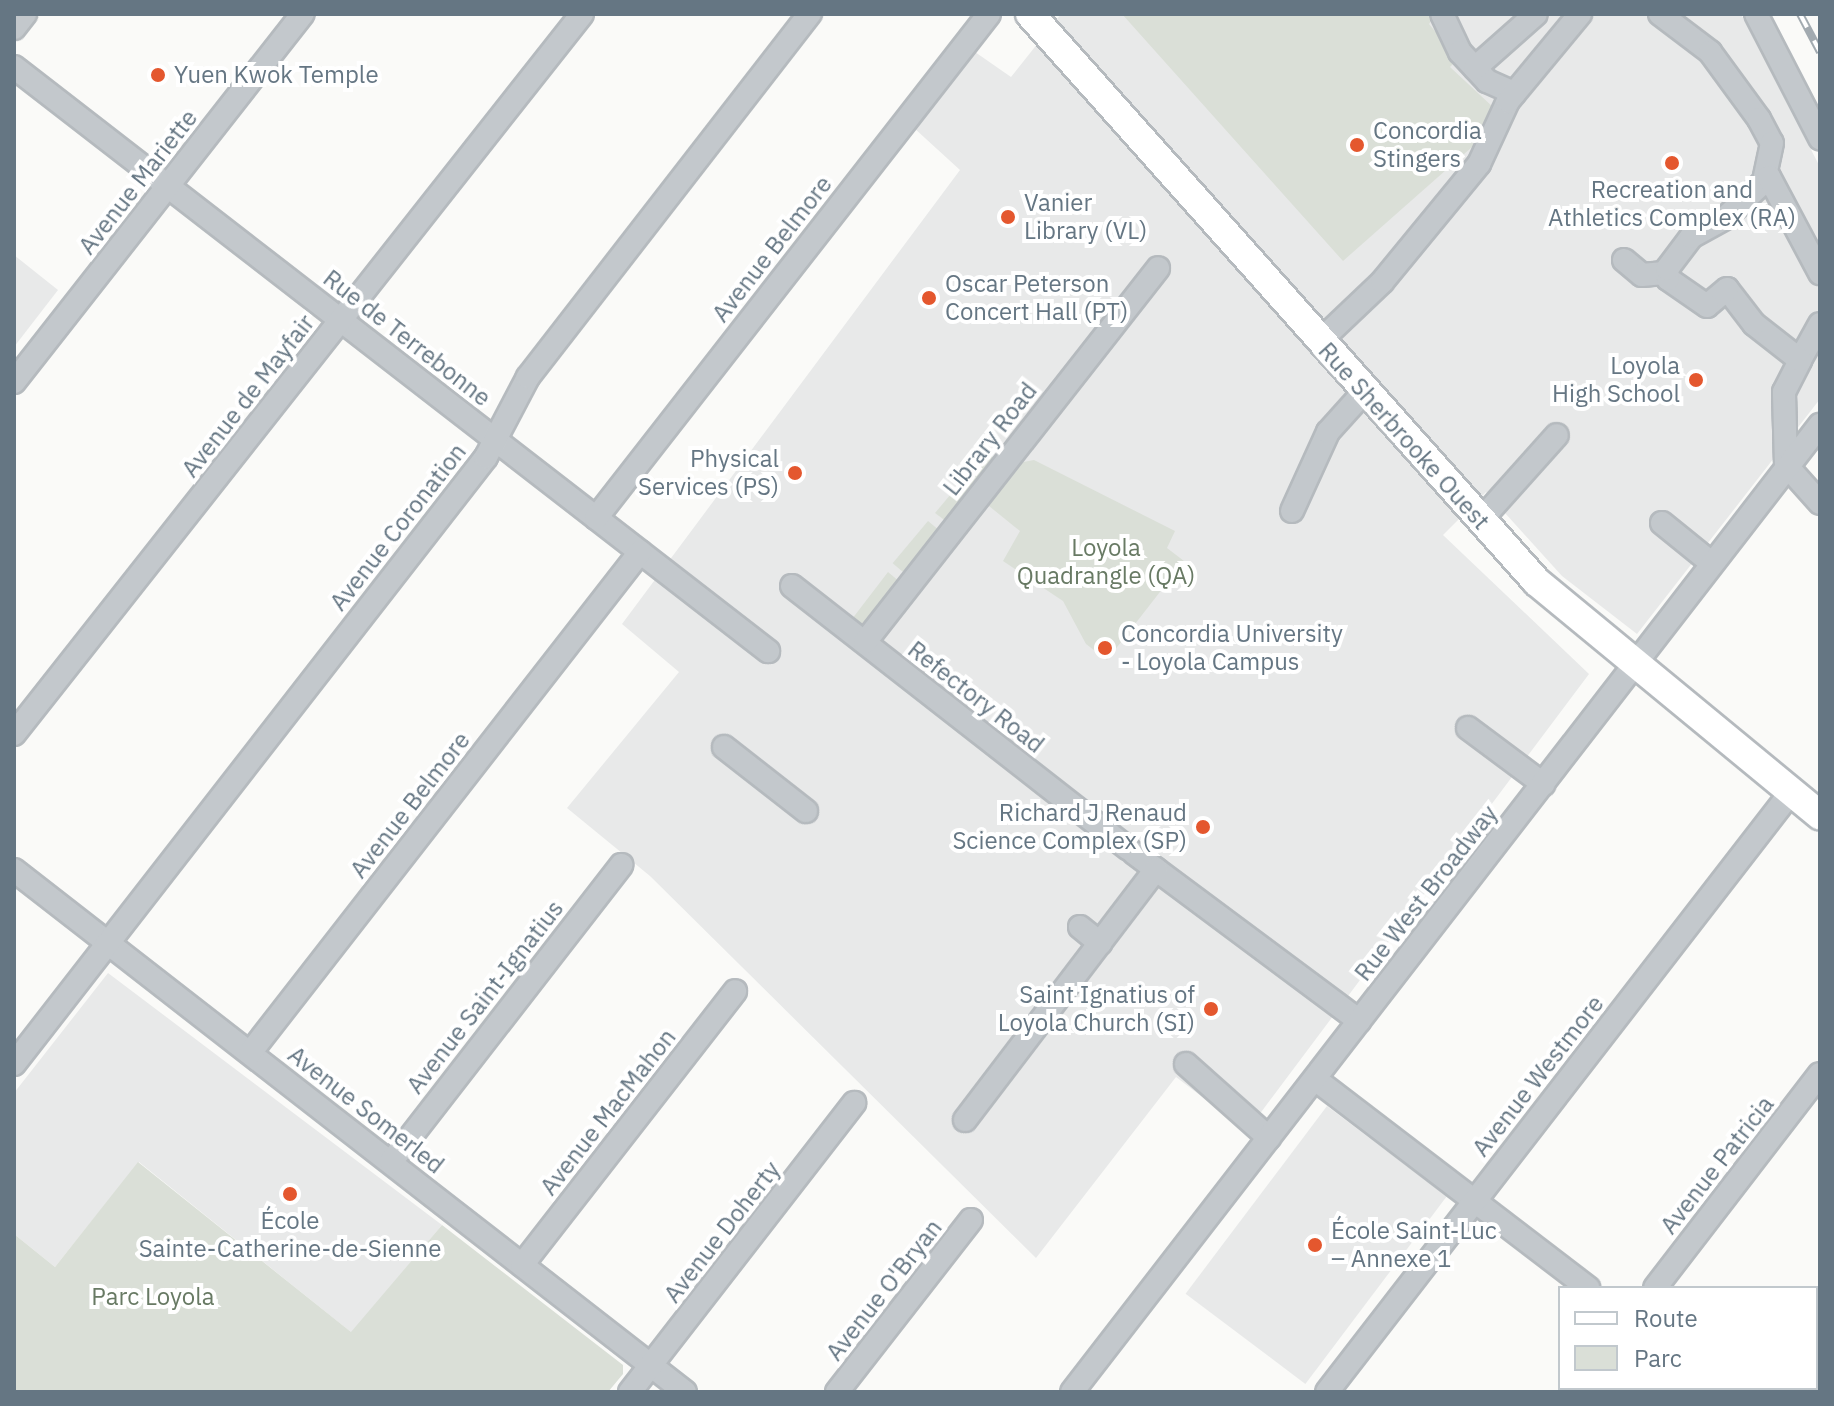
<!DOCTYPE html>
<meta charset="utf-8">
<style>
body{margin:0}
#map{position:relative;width:1834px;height:1406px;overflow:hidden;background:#fafaf8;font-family:"IBM Plex Sans",sans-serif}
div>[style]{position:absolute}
.built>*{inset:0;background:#e8e9e9;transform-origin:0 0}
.green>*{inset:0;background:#dadfd7;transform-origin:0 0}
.roads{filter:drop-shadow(2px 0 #b5babe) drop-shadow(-2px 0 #b5babe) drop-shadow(0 2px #b5babe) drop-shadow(0 -2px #b5babe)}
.minor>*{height:22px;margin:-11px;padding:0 11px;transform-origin:11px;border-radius:11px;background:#c3c8cc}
.major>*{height:28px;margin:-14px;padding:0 14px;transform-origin:14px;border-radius:14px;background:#fff}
.rail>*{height:8px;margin-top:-4px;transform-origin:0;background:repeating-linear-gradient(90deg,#fff 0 15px,#a2aab0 0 30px);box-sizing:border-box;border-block:2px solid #a2aab0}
.dots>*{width:22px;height:22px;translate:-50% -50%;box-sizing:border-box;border:4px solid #fff;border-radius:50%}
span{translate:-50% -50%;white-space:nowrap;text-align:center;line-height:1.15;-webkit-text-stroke:8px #fff;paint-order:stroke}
.poi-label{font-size:24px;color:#657683}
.left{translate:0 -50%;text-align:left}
.right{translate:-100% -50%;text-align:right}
.street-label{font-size:24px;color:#657683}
.park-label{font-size:24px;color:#687a64}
.frame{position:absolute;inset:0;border:16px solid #657683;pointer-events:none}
.legend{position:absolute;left:1558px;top:1286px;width:260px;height:104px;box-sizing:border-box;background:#fff;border:2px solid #c1c8cd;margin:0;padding:10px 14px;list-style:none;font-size:24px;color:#657683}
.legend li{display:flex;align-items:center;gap:16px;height:40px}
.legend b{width:40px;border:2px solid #c1c8cd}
</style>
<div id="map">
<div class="built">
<i style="clip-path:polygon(1061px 14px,1741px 14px,1820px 167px,1820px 399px,1637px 634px,1562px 576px,1486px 492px,1443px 535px,1589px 674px,1247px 1131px,1176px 1077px,1036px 1258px,650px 876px,567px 808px,679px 672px,622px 624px,960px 170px,914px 128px,975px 52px,1011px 77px)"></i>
<i style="clip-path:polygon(14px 255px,58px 290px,14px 347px)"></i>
<i style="clip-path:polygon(108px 973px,442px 1225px,352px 1333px,139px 1162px,55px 1267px,14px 1234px,14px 1093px)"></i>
<i style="left:1327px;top:1106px;width:150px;height:235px;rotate:37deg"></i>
</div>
<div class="green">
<i style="clip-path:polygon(1122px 14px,1436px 14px,1429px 24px,1458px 59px,1450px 67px,1494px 108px,1489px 132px,1343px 261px)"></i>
<i style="clip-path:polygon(987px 451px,995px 460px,947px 522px,935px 513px)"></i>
<i style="clip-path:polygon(1034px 460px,1175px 531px,1167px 548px,1184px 561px,1107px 660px,1086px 644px,1063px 601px,1003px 561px,1020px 531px,984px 502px,1013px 464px)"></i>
<i style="left:928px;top:521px;width:16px;height:55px;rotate:40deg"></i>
<i style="clip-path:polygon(888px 572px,900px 582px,862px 628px,823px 597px,852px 619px)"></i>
<i style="clip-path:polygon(138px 1162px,351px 1332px,442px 1225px,623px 1365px,623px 1374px,608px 1392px,14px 1392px,14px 1234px,55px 1267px)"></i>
</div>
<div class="roads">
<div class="minor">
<i style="left:1442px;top:14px;width:42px;rotate:64.7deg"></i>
<i style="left:1460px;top:52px;width:40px;rotate:47deg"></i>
<i style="left:1487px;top:81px;width:30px;rotate:24deg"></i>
<i style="left:1660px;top:14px;width:63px;rotate:37.2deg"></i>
<i style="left:1710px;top:52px;width:83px;rotate:53.8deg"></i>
<i style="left:1759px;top:119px;width:27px;rotate:62deg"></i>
<i style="left:1772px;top:143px;width:35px;rotate:102deg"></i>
<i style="left:1756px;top:14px;width:140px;rotate:62.7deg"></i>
<i style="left:14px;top:28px;width:18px;rotate:-52deg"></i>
<i style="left:14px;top:67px;width:954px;rotate:37.76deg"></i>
<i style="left:1475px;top:68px;width:81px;rotate:-41.5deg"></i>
<i style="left:1624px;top:260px;width:23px;rotate:40deg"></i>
<i style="left:1642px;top:275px;width:25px;rotate:-5deg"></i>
<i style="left:1319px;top:342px;width:87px;rotate:-43.6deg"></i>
<i style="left:1382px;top:282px;width:153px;rotate:-50.6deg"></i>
<i style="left:1479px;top:164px;width:69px;rotate:-65.3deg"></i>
<i style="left:1508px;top:101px;width:113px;rotate:-50.4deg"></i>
<i style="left:1800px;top:360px;width:41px;rotate:-60.9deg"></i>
<i style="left:14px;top:382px;width:468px;rotate:-51.9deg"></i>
<i style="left:1786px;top:465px;width:73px;rotate:-91.6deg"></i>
<i style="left:1784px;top:392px;width:36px;rotate:-63deg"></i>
<i style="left:1800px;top:360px;width:58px;rotate:-142deg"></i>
<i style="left:1754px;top:324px;width:44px;rotate:-127.6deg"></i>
<i style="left:1727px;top:289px;width:26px;rotate:140deg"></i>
<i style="left:1707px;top:306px;width:47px;rotate:-145.3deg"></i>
<i style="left:1668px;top:279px;width:10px;rotate:-96deg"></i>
<i style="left:1667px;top:269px;width:40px;rotate:-53deg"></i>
<i style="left:1691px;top:237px;width:39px;rotate:-29deg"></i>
<i style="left:1725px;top:218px;width:60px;rotate:-43deg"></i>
<i style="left:1769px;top:177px;width:109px;rotate:62deg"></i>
<i style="left:1786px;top:465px;width:51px;rotate:48.2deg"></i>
<i style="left:1292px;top:511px;width:87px;rotate:-65.5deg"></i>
<i style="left:1328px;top:432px;width:54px;rotate:-48deg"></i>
<i style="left:596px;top:518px;width:639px;rotate:-52.05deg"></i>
<i style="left:1480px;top:521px;width:115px;rotate:-48.2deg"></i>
<i style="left:1662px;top:523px;width:60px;rotate:39deg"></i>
<i style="left:792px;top:586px;width:427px;rotate:38deg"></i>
<i style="left:865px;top:642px;width:475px;rotate:-51.9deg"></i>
<i style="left:1468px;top:728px;width:94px;rotate:36.7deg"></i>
<i style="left:14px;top:734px;width:917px;rotate:-51.73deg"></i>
<i style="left:724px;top:747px;width:104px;rotate:38deg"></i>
<i style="left:1134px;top:853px;width:281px;rotate:36.7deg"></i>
<i style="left:14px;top:870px;width:850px;rotate:37.88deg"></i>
<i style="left:1080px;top:927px;width:26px;rotate:39deg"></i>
<i style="left:250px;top:1053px;width:635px;rotate:-52.1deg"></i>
<i style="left:14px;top:1064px;width:769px;rotate:-52.13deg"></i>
<i style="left:486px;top:457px;width:90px;rotate:-62.3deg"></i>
<i style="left:528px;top:377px;width:460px;rotate:-52.2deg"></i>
<i style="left:1186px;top:1064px;width:111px;rotate:41.7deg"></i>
<i style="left:1315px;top:1079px;width:344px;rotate:37.4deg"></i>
<i style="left:965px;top:1120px;width:315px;rotate:-52.7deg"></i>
<i style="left:391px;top:1162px;width:376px;rotate:-52.2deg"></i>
<i style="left:522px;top:1265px;width:347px;rotate:-52.1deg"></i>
<i style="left:1655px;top:1288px;width:270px;rotate:-52.4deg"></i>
<i style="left:630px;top:1392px;width:366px;rotate:-52.2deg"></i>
<i style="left:837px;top:1392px;width:218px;rotate:-52.1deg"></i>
<i style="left:1072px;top:1392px;width:1223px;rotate:-52.28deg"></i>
<i style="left:1327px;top:1392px;width:758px;rotate:-52.28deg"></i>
<i style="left:1574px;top:1392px;width:5px;rotate:-53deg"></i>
</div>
<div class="major">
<i style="left:1030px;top:14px;width:761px;rotate:48.25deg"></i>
<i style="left:1537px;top:582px;width:367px;rotate:39.5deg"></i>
</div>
</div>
<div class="rail">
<i style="left:1800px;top:14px;width:43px;rotate:62.2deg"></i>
</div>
<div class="dots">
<i style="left:158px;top:75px;background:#e4572e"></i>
<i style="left:1357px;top:145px;background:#e4572e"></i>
<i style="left:1672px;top:163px;background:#e4572e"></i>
<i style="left:1008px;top:217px;background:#e4572e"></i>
<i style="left:929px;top:298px;background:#e4572e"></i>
<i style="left:1696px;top:380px;background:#e4572e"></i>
<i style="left:795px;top:473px;background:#e4572e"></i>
<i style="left:1105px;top:648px;background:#e4572e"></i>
<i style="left:1203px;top:827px;background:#e4572e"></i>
<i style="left:1211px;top:1009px;background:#e4572e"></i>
<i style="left:290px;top:1194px;background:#e4572e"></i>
<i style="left:1315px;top:1245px;background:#e4572e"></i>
</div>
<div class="poi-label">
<span class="left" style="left:174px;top:75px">Yuen Kwok Temple</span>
<span class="left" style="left:1373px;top:145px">Concordia<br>Stingers</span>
<span style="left:1672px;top:204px">Recreation and<br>Athletics Complex (RA)</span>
<span class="left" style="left:1024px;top:217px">Vanier<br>Library (VL)</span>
<span class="left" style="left:945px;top:298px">Oscar Peterson<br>Concert Hall (PT)</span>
<span class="right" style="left:1680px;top:380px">Loyola<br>High School</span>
<span class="right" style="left:779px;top:473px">Physical<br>Services (PS)</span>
<span class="left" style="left:1121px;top:648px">Concordia University<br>- Loyola Campus</span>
<span class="right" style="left:1187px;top:827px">Richard J Renaud<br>Science Complex (SP)</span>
<span class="right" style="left:1195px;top:1009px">Saint Ignatius of<br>Loyola Church (SI)</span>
<span style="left:290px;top:1235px">École<br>Sainte-Catherine-de-Sienne</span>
<span class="left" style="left:1331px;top:1245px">École Saint-Luc<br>– Annexe 1</span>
</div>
<div class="street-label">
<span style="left:138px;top:182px;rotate:-52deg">Avenue Mariette</span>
<span style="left:772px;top:249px;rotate:-52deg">Avenue Belmore</span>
<span style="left:407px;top:338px;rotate:38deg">Rue de Terrebonne</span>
<span style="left:248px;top:396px;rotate:-52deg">Avenue de Mayfair</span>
<span style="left:1404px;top:436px;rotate:48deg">Rue Sherbrooke Ouest</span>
<span style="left:990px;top:439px;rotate:-52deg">Library Road</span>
<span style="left:398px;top:527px;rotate:-52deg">Avenue Coronation</span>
<span style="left:976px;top:697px;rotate:38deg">Refectory Road</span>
<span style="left:410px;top:805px;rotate:-52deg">Avenue Belmore</span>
<span style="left:1426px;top:893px;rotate:-52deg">Rue West Broadway</span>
<span style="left:485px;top:997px;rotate:-52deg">Avenue Saint-Ignatius</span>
<span style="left:1538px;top:1076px;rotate:-52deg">Avenue Westmore</span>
<span style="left:366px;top:1110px;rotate:38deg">Avenue Somerled</span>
<span style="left:608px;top:1112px;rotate:-52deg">Avenue MacMahon</span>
<span style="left:1717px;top:1165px;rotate:-52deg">Avenue Patricia</span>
<span style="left:722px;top:1232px;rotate:-52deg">Avenue Doherty</span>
<span style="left:884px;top:1290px;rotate:-52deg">Avenue O'Bryan</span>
</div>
<div class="park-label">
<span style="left:1106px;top:562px">Loyola<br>Quadrangle (QA)</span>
<span style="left:153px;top:1297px">Parc Loyola</span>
</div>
<div class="frame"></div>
<ul class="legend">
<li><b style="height:10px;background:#fff"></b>Route</li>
<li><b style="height:22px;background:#dadfd7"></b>Parc</li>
</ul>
</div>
